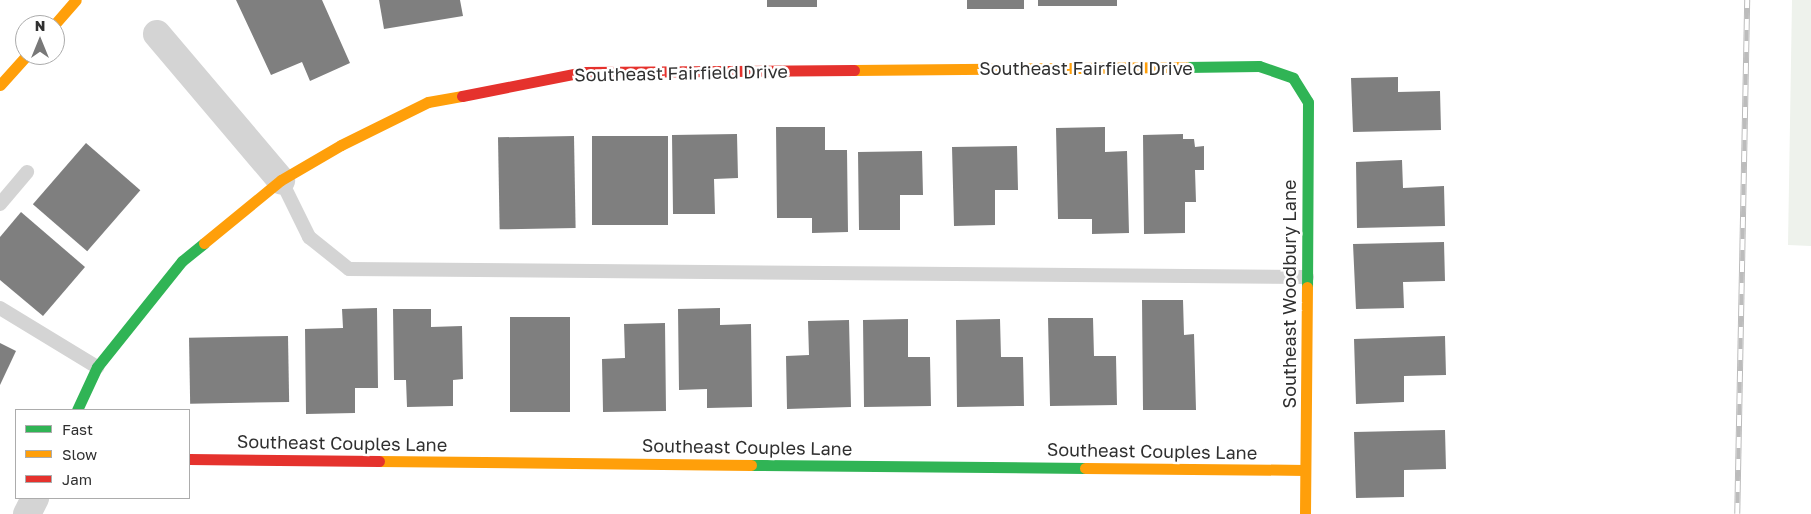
<!DOCTYPE html>
<style>
body{margin:0}
#map{position:relative;width:1811px;height:514px;overflow:hidden;background:#fff;font-family:"Golos Text",sans-serif}
div>[style]{position:absolute}
.green>*{inset:0;background:#eef2ec}
.building>*{inset:0;background:#7f7f7f;transform-origin:0 0}
.lane>*{height:14px;margin:-7px;padding:0 7px;transform-origin:7px;border-radius:7px;background:#d4d4d4}
.street>*{height:28px;margin:-14px;padding:0 14px;transform-origin:14px;border-radius:14px;background:#d4d4d4}
.fast>*{height:11px;margin:-5.5px;padding:0 5.5px;transform-origin:5.5px;border-radius:5.5px;background:#30b455}
.slow>*{height:11px;margin:-5.5px;padding:0 5.5px;transform-origin:5.5px;border-radius:5.5px;background:#ff9f0a}
.jam>*{height:11px;margin:-5.5px;padding:0 5.5px;transform-origin:5.5px;border-radius:5.5px;background:#e5322d}
.rail>*{height:5.5px;margin-top:-2.75px;transform-origin:0;background:repeating-linear-gradient(90deg,#fff 0 11px,#bcbcbc 0 22px);box-sizing:border-box;border-block:1px solid #bcbcbc}
span{translate:-50% -50%;white-space:nowrap;text-align:center;line-height:1.15;-webkit-text-stroke:5px #fff;paint-order:stroke}
.street-label{font-size:18px;color:#303030}
.legend{position:absolute;left:15px;top:409px;width:175px;height:90px;box-sizing:border-box;background:#fff;border:1px solid #acacac;margin:0;padding:6px 9px;list-style:none;font-size:15px;color:#303030}
.legend li{display:flex;align-items:center;gap:10px;height:25px}
.legend b{width:25px;border:1px solid #acacac}
.north{position:absolute;left:15px;top:15px;width:50px;height:50px;box-sizing:border-box;background:#fff;border:1px solid #acacac;border-radius:50%;rotate:0deg;font-size:14px;font-weight:700;line-height:20px;text-align:center;color:#303030}
.north::after{content:'';display:block;margin:auto;width:18px;height:22px;background:#787878;clip-path:polygon(50% 0,100% 100%,50% 72%,0 100%)}
</style>
<div id="map">
<div class="green">
<i style="clip-path:polygon(1792px 0,1811px 0,1811px 246px,1788px 245px)"></i>
</div>
<div class="building">
<i style="clip-path:polygon(236px 0,322px 0,350px 63px,310px 81px,302px 62px,271px 75px)"></i>
<i style="clip-path:polygon(379px 0,460px 0,463px 16px,384px 29px)"></i>
<i style="left:767px;top:0;width:50px;height:7px"></i>
<i style="left:967px;top:0;width:57px;height:9px"></i>
<i style="left:1038px;top:0;width:79px;height:6px"></i>
<i style="clip-path:polygon(1398px 77px,1398px 92px,1440px 91px,1441px 130px,1353px 132px,1351px 78px)"></i>
<i style="clip-path:polygon(776px 127px,825px 127px,825px 150px,847px 150px,848px 232px,812px 233px,812px 218px,777px 218px)"></i>
<i style="clip-path:polygon(1105px 127px,1105px 152px,1127px 151px,1129px 233px,1092px 234px,1092px 219px,1058px 219px,1056px 128px)"></i>
<i style="clip-path:polygon(737px 134px,738px 178px,714px 179px,715px 214px,673px 214px,672px 135px)"></i>
<i style="clip-path:polygon(1183px 134px,1183px 139px,1194px 139px,1195px 147px,1204px 146px,1204px 170px,1195px 170px,1196px 202px,1185px 202px,1185px 233px,1144px 234px,1143px 135px)"></i>
<i style="left:574px;top:136px;width:92px;height:76px;rotate:89deg"></i>
<i style="left:592px;top:136px;width:76px;height:89px"></i>
<i style="left:86px;top:143px;width:72px;height:81px;rotate:41deg"></i>
<i style="clip-path:polygon(1017px 146px,1018px 190px,995px 190px,995px 225px,954px 226px,952px 147px)"></i>
<i style="clip-path:polygon(922px 151px,923px 195px,900px 195px,900px 230px,859px 230px,858px 152px)"></i>
<i style="clip-path:polygon(1402px 160px,1403px 188px,1444px 186px,1445px 226px,1357px 228px,1356px 162px)"></i>
<i style="clip-path:polygon(21px 212px,85px 267px,43px 316px,0 280px,0 237px)"></i>
<i style="clip-path:polygon(1444px 242px,1445px 281px,1403px 282px,1404px 308px,1356px 309px,1353px 244px)"></i>
<i style="clip-path:polygon(1142px 300px,1183px 300px,1184px 335px,1194px 334px,1196px 410px,1143px 410px)"></i>
<i style="clip-path:polygon(377px 308px,378px 388px,355px 388px,355px 413px,306px 414px,305px 329px,343px 328px,342px 309px)"></i>
<i style="clip-path:polygon(720px 308px,720px 325px,751px 324px,752px 407px,707px 408px,707px 389px,679px 390px,678px 309px)"></i>
<i style="clip-path:polygon(393px 309px,431px 309px,431px 327px,462px 326px,463px 379px,453px 380px,453px 406px,407px 407px,406px 380px,394px 380px)"></i>
<i style="left:510px;top:317px;width:60px;height:95px"></i>
<i style="clip-path:polygon(1048px 318px,1093px 318px,1094px 356px,1116px 356px,1117px 405px,1050px 406px)"></i>
<i style="clip-path:polygon(908px 319px,908px 357px,930px 357px,931px 406px,864px 407px,863px 320px)"></i>
<i style="clip-path:polygon(1000px 319px,1001px 357px,1023px 357px,1024px 406px,957px 407px,956px 320px)"></i>
<i style="clip-path:polygon(849px 320px,851px 407px,787px 409px,786px 356px,809px 355px,808px 321px)"></i>
<i style="clip-path:polygon(665px 323px,666px 411px,603px 412px,602px 359px,625px 358px,624px 324px)"></i>
<i style="left:288px;top:336px;width:66px;height:99px;rotate:89deg"></i>
<i style="clip-path:polygon(1445px 336px,1446px 375px,1404px 376px,1404px 402px,1356px 404px,1354px 339px)"></i>
<i style="clip-path:polygon(0 343px,16px 351px,0 385px)"></i>
<i style="clip-path:polygon(1445px 430px,1446px 469px,1404px 470px,1404px 497px,1356px 498px,1354px 432px)"></i>
</div>
<div class="lane">
<i style="left:281px;top:180px;width:64px;rotate:63.8deg"></i>
<i style="left:309px;top:237px;width:51px;rotate:38.7deg"></i>
<i style="left:349px;top:269px;width:958px;rotate:0.48deg"></i>
<i style="left:0;top:204px;width:42px;rotate:-49.8deg"></i>
<i style="left:0;top:308px;width:114px;rotate:31.3deg"></i>
</div>
<div class="street">
<i style="left:157px;top:34px;width:192px;rotate:49.7deg"></i>
<i style="left:27px;top:514px;width:18px;rotate:-63deg"></i>
</div>
<div class="fast">
<i style="left:1186px;top:67px;width:73px;rotate:-0.8deg"></i>
<i style="left:1259px;top:66px;width:36px;rotate:19deg"></i>
<i style="left:1293px;top:78px;width:28px;rotate:58deg"></i>
<i style="left:1308px;top:102px;width:185px;rotate:90.3deg"></i>
<i style="left:77px;top:410px;width:47px;rotate:-65.1deg"></i>
<i style="left:97px;top:367px;width:136px;rotate:-51.3deg"></i>
<i style="left:182px;top:261px;width:28px;rotate:-39deg"></i>
<i style="left:751px;top:465px;width:334px;rotate:0.5deg"></i>
</div>
<div class="slow">
<i style="left:54px;top:25px;width:33px;rotate:-49deg"></i>
<i style="left:854px;top:70px;width:332px;rotate:-0.5deg"></i>
<i style="left:0;top:85px;width:40px;rotate:-48deg"></i>
<i style="left:204px;top:243px;width:99px;rotate:-39.3deg"></i>
<i style="left:281px;top:180px;width:69px;rotate:-30.3deg"></i>
<i style="left:341px;top:145px;width:97px;rotate:-26.3deg"></i>
<i style="left:428px;top:102px;width:35px;rotate:-10deg"></i>
<i style="left:379px;top:461px;width:372px;rotate:0.6deg"></i>
<i style="left:1085px;top:468px;width:220px;rotate:0.5deg"></i>
<i style="left:1305px;top:514px;width:227px;rotate:-89.5deg"></i>
</div>
<div class="jam">
<i style="left:462px;top:96px;width:123px;rotate:-11.2deg"></i>
<i style="left:583px;top:72px;width:271px;rotate:-0.4deg"></i>
<i style="left:189px;top:459px;width:190px;rotate:0.6deg"></i>
</div>
<div class="rail">
<i style="left:1737px;top:514px;width:514px;rotate:-88.89deg"></i>
</div>
<div class="street-label">
<span style="left:1086px;top:68px">Southeast Fairfield Drive</span>
<span style="left:681px;top:73px;rotate:-1deg">Southeast Fairfield Drive</span>
<span style="left:1289px;top:294px;rotate:-90deg">Southeast Woodbury Lane</span>
<span style="left:342px;top:443px;rotate:1deg">Southeast Couples Lane</span>
<span style="left:747px;top:447px;rotate:1deg">Southeast Couples Lane</span>
<span style="left:1152px;top:451px;rotate:1deg">Southeast Couples Lane</span>
</div>
<ul class="legend">
<li><b style="height:6px;background:#30b455"></b>Fast</li>
<li><b style="height:6px;background:#ff9f0a"></b>Slow</li>
<li><b style="height:6px;background:#e5322d"></b>Jam</li>
</ul>
<div class="north">N</div>
</div>
